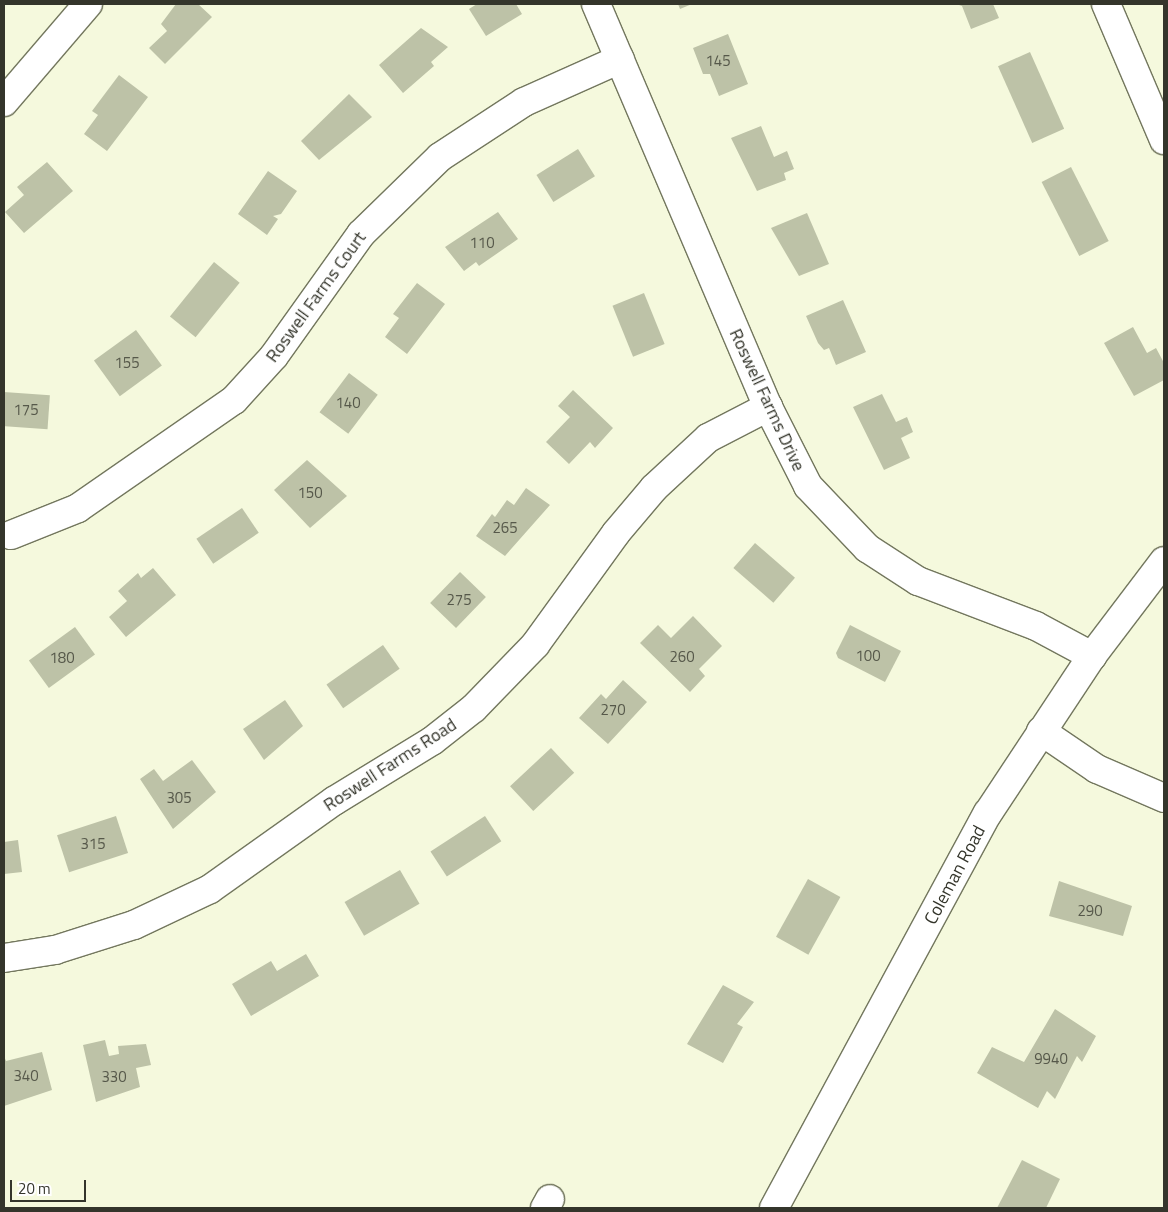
<!DOCTYPE html>
<style>
body{margin:0}
#map{position:relative;width:1168px;height:1212px;overflow:hidden;background:#f5f9dd;font-family:"Titillium Web",sans-serif}
div>[style]{position:absolute}
.building>*{inset:0;background:#bdc2a7;transform-origin:0 0}
.roads{filter:drop-shadow(1px 0 #73775e) drop-shadow(-1px 0 #73775e) drop-shadow(0 1px #73775e) drop-shadow(0 -1px #73775e)}
.minor>*{height:28px;margin:-14px;padding:0 14px;transform-origin:14px;border-radius:14px;background:#fff}
span{translate:-50% -50%;white-space:nowrap;text-align:center;line-height:1.15;-webkit-text-stroke:4px #fff;paint-order:stroke}
.number-label{font-size:15px;color:#56584a}
.number-label span{-webkit-text-stroke-width:0}
.street-label{font-size:18px;color:#34352b}
.frame{position:absolute;inset:0;border:5px solid #34352b;pointer-events:none}
.scale{position:absolute;left:10px;top:1180px;width:76px;height:22px;box-sizing:border-box;border:2px solid #34352b;border-top:0;padding-left:6px;font-size:15px;line-height:18px;white-space:nowrap;color:#34352b;-webkit-text-stroke:4px #fff;paint-order:stroke}
</style>
<div id="map">
<div class="building">
<i style="clip-path:polygon(176px 4px,198px 4px,212px 17px,165px 64px,149px 48px,167px 31px,161px 24px)"></i>
<i style="clip-path:polygon(477px 4px,516px 4px,522px 14px,486px 36px,469px 9px)"></i>
<i style="clip-path:polygon(678px 4px,692px 4px,680px 9px)"></i>
<i style="clip-path:polygon(956px 4px,993px 4px,999px 18px,971px 29px,962px 6px)"></i>
<i style="clip-path:polygon(421px 28px,448px 47px,431px 62px,434px 66px,403px 93px,379px 65px)"></i>
<i style="clip-path:polygon(728px 34px,748px 84px,719px 96px,710px 74px,703px 74px,693px 48px)"></i>
<i style="left:1030px;top:52px;width:84px;height:35px;rotate:66deg"></i>
<i style="clip-path:polygon(119px 75px,148px 97px,107px 151px,84px 134px,98px 115px,92px 111px)"></i>
<i style="clip-path:polygon(349px 94px,372px 117px,319px 160px,301px 141px)"></i>
<i style="clip-path:polygon(761px 126px,774px 157px,787px 151px,794px 169px,784px 173px,786px 180px,757px 191px,731px 138px)"></i>
<i style="left:578px;top:149px;width:32px;height:49px;rotate:58deg"></i>
<i style="clip-path:polygon(47px 162px,73px 191px,24px 233px,5px 212px,24px 195px,17px 187px)"></i>
<i style="left:1071px;top:167px;width:83px;height:33px;rotate:63deg"></i>
<i style="clip-path:polygon(268px 171px,297px 191px,281px 214px,273px 216px,278px 219px,267px 235px,238px 214px)"></i>
<i style="clip-path:polygon(498px 212px,518px 239px,479px 266px,476px 262px,464px 271px,445px 247px)"></i>
<i style="clip-path:polygon(807px 213px,829px 264px,799px 276px,771px 228px)"></i>
<i style="left:214px;top:262px;width:33px;height:70px;rotate:39deg"></i>
<i style="clip-path:polygon(417px 283px,445px 304px,407px 354px,385px 337px,399px 318px,393px 314px)"></i>
<i style="left:644px;top:293px;width:55px;height:34px;rotate:68deg"></i>
<i style="clip-path:polygon(843px 300px,866px 352px,836px 365px,829px 348px,824px 350px,818px 343px,806px 316px)"></i>
<i style="clip-path:polygon(1133px 327px,1147px 353px,1156px 348px,1164px 363px,1164px 380px,1134px 396px,1104px 343px)"></i>
<i style="left:136px;top:330px;width:44px;height:52px;rotate:54deg"></i>
<i style="left:349px;top:373px;width:36px;height:49px;rotate:37deg"></i>
<i style="clip-path:polygon(573px 390px,613px 428px,595px 448px,590px 442px,569px 464px,546px 442px,570px 417px,558px 406px)"></i>
<i style="left:4px;top:392px;width:46px;height:34px;rotate:4deg"></i>
<i style="clip-path:polygon(882px 394px,896px 422px,907px 417px,913px 432px,901px 438px,910px 458px,884px 470px,853px 407px)"></i>
<i style="clip-path:polygon(307px 460px,347px 496px,310px 528px,274px 490px)"></i>
<i style="clip-path:polygon(526px 488px,550px 505px,505px 556px,476px 536px,492px 514px,495px 517px,507px 500px,514px 505px)"></i>
<i style="left:242px;top:508px;width:30px;height:55px;rotate:56deg"></i>
<i style="left:755px;top:543px;width:53px;height:33px;rotate:41deg"></i>
<i style="clip-path:polygon(153px 568px,176px 595px,126px 637px,109px 617px,127px 601px,118px 591px,138px 573px,141px 578px)"></i>
<i style="left:460px;top:572px;width:36px;height:43px;rotate:44deg"></i>
<i style="clip-path:polygon(693px 616px,722px 646px,699px 669px,705px 676px,690px 692px,640px 643px,658px 625px,671px 638px)"></i>
<i style="clip-path:polygon(850px 625px,901px 651px,885px 682px,838px 658px,836px 653px)"></i>
<i style="left:75px;top:627px;width:34px;height:57px;rotate:54deg"></i>
<i style="left:383px;top:645px;width:29px;height:69px;rotate:55deg"></i>
<i style="clip-path:polygon(623px 680px,647px 702px,608px 744px,579px 718px,601px 694px,606px 699px)"></i>
<i style="clip-path:polygon(285px 700px,303px 726px,264px 760px,243px 729px)"></i>
<i style="left:551px;top:748px;width:34px;height:56px;rotate:47deg"></i>
<i style="clip-path:polygon(192px 760px,216px 792px,173px 829px,140px 779px,154px 769px,163px 781px)"></i>
<i style="left:116px;top:816px;width:39px;height:62px;rotate:72deg"></i>
<i style="left:485px;top:816px;width:30px;height:65px;rotate:57deg"></i>
<i style="clip-path:polygon(18px 840px,22px 872px,4px 874px,4px 842px)"></i>
<i style="left:400px;top:870px;width:39px;height:64px;rotate:60deg"></i>
<i style="left:808px;top:879px;width:37px;height:66px;rotate:29deg"></i>
<i style="clip-path:polygon(1059px 881px,1132px 906px,1123px 936px,1049px 916px)"></i>
<i style="clip-path:polygon(306px 954px,319px 976px,251px 1016px,232px 984px,271px 961px,277px 971px)"></i>
<i style="clip-path:polygon(723px 985px,754px 1002px,737px 1024px,743px 1027px,723px 1063px,687px 1044px)"></i>
<i style="clip-path:polygon(1055px 1009px,1096px 1036px,1082px 1062px,1077px 1056px,1055px 1099px,1047px 1091px,1038px 1108px,977px 1073px,992px 1047px,1024px 1062px)"></i>
<i style="clip-path:polygon(105px 1040px,109px 1056px,119px 1054px,118px 1046px,146px 1044px,151px 1065px,136px 1068px,140px 1087px,96px 1102px,83px 1045px)"></i>
<i style="clip-path:polygon(42px 1052px,52px 1090px,4px 1106px,4px 1056px,6px 1061px)"></i>
<i style="clip-path:polygon(1022px 1160px,1060px 1179px,1046px 1208px,997px 1208px)"></i>
</div>
<div class="roads">
<div class="minor">
<i style="left:596px;top:4px;width:438px;rotate:66.9deg"></i>
<i style="left:768px;top:407px;width:89px;rotate:63.1deg"></i>
<i style="left:808px;top:486px;width:86px;rotate:46.4deg"></i>
<i style="left:867px;top:548px;width:61px;rotate:32.9deg"></i>
<i style="left:918px;top:581px;width:126px;rotate:20.9deg"></i>
<i style="left:1036px;top:626px;width:64px;rotate:28.2deg"></i>
<i style="left:1106px;top:4px;width:148px;rotate:66.9deg"></i>
<i style="left:4px;top:102px;width:129px;rotate:-49.4deg"></i>
<i style="left:11px;top:535px;width:72px;rotate:-21.9deg"></i>
<i style="left:78px;top:508px;width:190px;rotate:-34.7deg"></i>
<i style="left:234px;top:400px;width:59px;rotate:-47.7deg"></i>
<i style="left:274px;top:356px;width:150px;rotate:-54.5deg"></i>
<i style="left:361px;top:234px;width:110px;rotate:-44.3deg"></i>
<i style="left:440px;top:157px;width:100px;rotate:-33.2deg"></i>
<i style="left:524px;top:102px;width:105px;rotate:-24.1deg"></i>
<i style="left:1041px;top:731px;width:68px;rotate:34.2deg"></i>
<i style="left:1097px;top:769px;width:73px;rotate:23.4deg"></i>
<i style="left:4px;top:958px;width:52px;rotate:-8.9deg"></i>
<i style="left:55px;top:950px;width:83px;rotate:-17.6deg"></i>
<i style="left:134px;top:925px;width:84px;rotate:-25.3deg"></i>
<i style="left:210px;top:889px;width:152px;rotate:-35.4deg"></i>
<i style="left:334px;top:801px;width:115px;rotate:-31.5deg"></i>
<i style="left:432px;top:741px;width:53px;rotate:-38.2deg"></i>
<i style="left:474px;top:708px;width:88px;rotate:-45.9deg"></i>
<i style="left:535px;top:645px;width:138px;rotate:-54.1deg"></i>
<i style="left:616px;top:533px;width:59px;rotate:-49.8deg"></i>
<i style="left:654px;top:488px;width:74px;rotate:-42.8deg"></i>
<i style="left:708px;top:438px;width:68px;rotate:-27.3deg"></i>
<i style="left:545px;top:1208px;width:10px;rotate:-61deg"></i>
<i style="left:774px;top:1208px;width:449px;rotate:-61.6deg"></i>
<i style="left:988px;top:813px;width:188px;rotate:-56.5deg"></i>
<i style="left:1092px;top:656px;width:119px;rotate:-52.8deg"></i>
</div>
</div>
<div class="number-label">
<span style="left:718px;top:61px">145</span>
<span style="left:482px;top:243px">110</span>
<span style="left:127px;top:363px">155</span>
<span style="left:348px;top:403px">140</span>
<span style="left:26px;top:410px">175</span>
<span style="left:310px;top:493px">150</span>
<span style="left:505px;top:528px">265</span>
<span style="left:459px;top:600px">275</span>
<span style="left:868px;top:656px">100</span>
<span style="left:682px;top:657px">260</span>
<span style="left:62px;top:658px">180</span>
<span style="left:613px;top:710px">270</span>
<span style="left:179px;top:798px">305</span>
<span style="left:93px;top:844px">315</span>
<span style="left:1090px;top:911px">290</span>
<span style="left:1051px;top:1059px">9940</span>
<span style="left:26px;top:1076px">340</span>
<span style="left:114px;top:1077px">330</span>
</div>
<div class="street-label">
<span style="left:316px;top:297px;rotate:-54deg">Roswell Farms Court</span>
<span style="left:767px;top:400px;rotate:65deg">Roswell Farms Drive</span>
<span style="left:390px;top:765px;rotate:-33deg">Roswell Farms Road</span>
<span style="left:955px;top:875px;rotate:-62deg">Coleman Road</span>
</div>
<div class="frame"></div>
<div class="scale">20 m</div>
</div>
